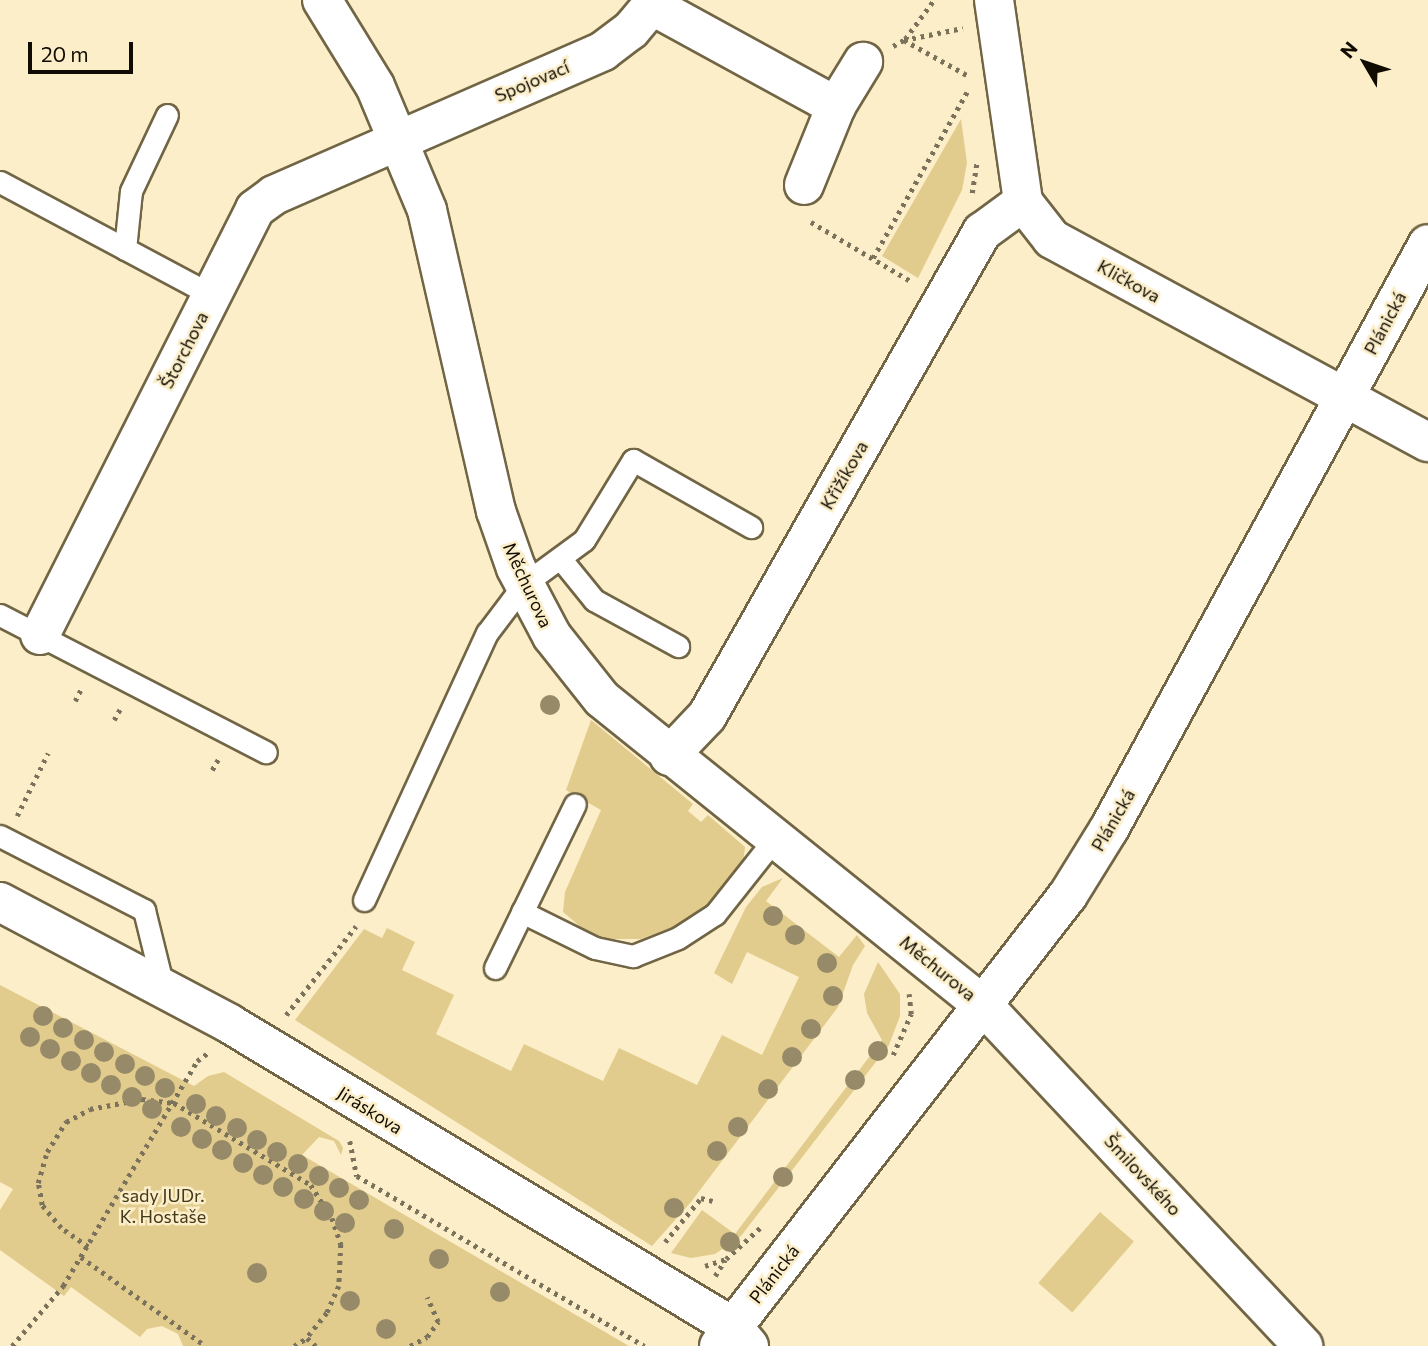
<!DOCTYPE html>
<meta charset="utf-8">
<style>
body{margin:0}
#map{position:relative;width:1428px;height:1346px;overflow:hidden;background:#fbeec9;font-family:Commissioner,sans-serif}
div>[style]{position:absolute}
.green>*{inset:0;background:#e2cc8d;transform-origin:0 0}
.path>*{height:4.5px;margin-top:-2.25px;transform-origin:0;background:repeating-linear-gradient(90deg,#7b725c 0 3.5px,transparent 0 8.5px)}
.roads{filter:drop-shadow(2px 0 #716545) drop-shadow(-2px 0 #716545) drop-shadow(0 2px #716545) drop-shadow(0 -2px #716545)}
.service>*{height:21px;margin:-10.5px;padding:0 10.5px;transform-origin:10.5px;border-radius:10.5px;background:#fff}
.minor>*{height:38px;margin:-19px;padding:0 19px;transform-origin:19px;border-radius:19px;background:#fff}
.secondary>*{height:38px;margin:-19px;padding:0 19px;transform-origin:19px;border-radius:19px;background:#fff}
.trees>*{width:20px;height:20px;margin:-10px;border-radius:50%;background:#968a68}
span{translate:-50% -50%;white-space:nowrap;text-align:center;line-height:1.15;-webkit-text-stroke:5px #fbeec9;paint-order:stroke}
.street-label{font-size:18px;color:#110c02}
.park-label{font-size:18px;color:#443919}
.north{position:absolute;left:1330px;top:28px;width:70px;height:70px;-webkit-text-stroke:5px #fbeec9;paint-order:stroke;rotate:309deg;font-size:19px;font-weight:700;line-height:28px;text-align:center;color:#110c02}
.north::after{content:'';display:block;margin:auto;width:24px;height:32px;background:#110c02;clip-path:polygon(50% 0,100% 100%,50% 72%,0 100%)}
.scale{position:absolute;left:28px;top:42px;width:105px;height:32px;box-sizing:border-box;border:4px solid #110c02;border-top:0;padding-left:9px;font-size:21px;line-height:24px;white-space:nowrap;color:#110c02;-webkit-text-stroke:5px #fbeec9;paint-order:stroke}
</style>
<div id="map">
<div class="green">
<i style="clip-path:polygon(961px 119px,967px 163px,962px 190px,918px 278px,882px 256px)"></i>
<i style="clip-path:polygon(591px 720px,693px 804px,688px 811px,701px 822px,708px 815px,745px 847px,743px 864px,731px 888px,692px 920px,641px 939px,595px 939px,563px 912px,565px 892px,601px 810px,566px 790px)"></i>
<i style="clip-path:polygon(783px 878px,766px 901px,839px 957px,857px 935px,865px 946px,853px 965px,838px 1007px,691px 1202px,652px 1246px,295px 1020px,364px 929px,382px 938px,387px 928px,415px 942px,402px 970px,454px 995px,436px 1034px,511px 1071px,524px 1044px,603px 1081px,619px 1048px,697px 1085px,722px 1035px,762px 1055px,799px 977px,747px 952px,732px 984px,714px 973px,746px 907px,762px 887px)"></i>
<i style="clip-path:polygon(878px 962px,900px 994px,900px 1016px,889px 1045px,741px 1236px,715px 1254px,691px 1258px,671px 1253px,702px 1210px,735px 1234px,882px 1040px,867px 1013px,864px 994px)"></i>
<i style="clip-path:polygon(0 985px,194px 1086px,208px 1076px,224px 1072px,339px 1141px,343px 1148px,341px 1155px,334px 1141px,319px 1137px,302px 1155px,629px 1346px,183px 1346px,178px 1334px,162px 1326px,147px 1329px,140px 1337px,71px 1287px,64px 1296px,0 1250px,0 1210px,13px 1189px,0 1182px)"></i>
<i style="left:1100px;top:1212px;width:45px;height:94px;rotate:41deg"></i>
</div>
<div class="path">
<i style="left:905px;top:39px;width:49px;rotate:-53.4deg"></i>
<i style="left:904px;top:40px;width:60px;rotate:-11.5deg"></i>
<i style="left:893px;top:46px;width:13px;rotate:-29deg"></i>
<i style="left:904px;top:40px;width:72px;rotate:29.1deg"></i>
<i style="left:972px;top:193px;width:33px;rotate:-81deg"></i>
<i style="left:811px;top:222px;width:117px;rotate:30.7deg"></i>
<i style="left:873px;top:258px;width:195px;rotate:-60.5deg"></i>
<i style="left:75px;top:701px;width:16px;rotate:-63deg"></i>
<i style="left:114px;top:720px;width:13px;rotate:-61deg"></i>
<i style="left:212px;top:770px;width:14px;rotate:-60deg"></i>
<i style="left:17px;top:816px;width:70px;rotate:-63.8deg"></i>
<i style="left:286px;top:1015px;width:113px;rotate:-51.8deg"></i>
<i style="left:893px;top:1055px;width:45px;rotate:-66.3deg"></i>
<i style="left:911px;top:1014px;width:20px;rotate:-96deg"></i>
<i style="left:350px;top:1141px;width:36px;rotate:79deg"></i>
<i style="left:357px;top:1176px;width:334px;rotate:30.6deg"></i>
<i style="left:665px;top:1242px;width:57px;rotate:-50.7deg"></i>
<i style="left:701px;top:1198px;width:12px;rotate:14deg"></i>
<i style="left:88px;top:1247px;width:33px;rotate:-145deg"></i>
<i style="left:61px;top:1228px;width:30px;rotate:-130deg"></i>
<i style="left:42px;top:1205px;width:22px;rotate:-100deg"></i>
<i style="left:38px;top:1183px;width:32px;rotate:-74deg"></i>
<i style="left:47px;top:1152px;width:36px;rotate:-58deg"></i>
<i style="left:66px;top:1122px;width:27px;rotate:-28deg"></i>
<i style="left:90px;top:1109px;width:53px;rotate:-10.9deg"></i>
<i style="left:142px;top:1099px;width:32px;rotate:7deg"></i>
<i style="left:174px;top:1103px;width:160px;rotate:30.9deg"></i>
<i style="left:311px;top:1185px;width:39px;rotate:58deg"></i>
<i style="left:332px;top:1218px;width:28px;rotate:71deg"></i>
<i style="left:341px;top:1244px;width:42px;rotate:92.7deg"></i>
<i style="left:339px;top:1286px;width:30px;rotate:114deg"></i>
<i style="left:327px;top:1313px;width:32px;rotate:129deg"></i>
<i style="left:307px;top:1338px;width:12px;rotate:42deg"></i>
<i style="left:81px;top:1257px;width:153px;rotate:35.5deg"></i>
<i style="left:705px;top:1266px;width:22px;rotate:-18deg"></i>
<i style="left:726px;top:1259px;width:46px;rotate:-42.4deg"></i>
<i style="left:715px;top:1276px;width:19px;rotate:-58deg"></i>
<i style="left:12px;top:1346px;width:79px;rotate:-49.6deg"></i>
<i style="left:63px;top:1286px;width:262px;rotate:-59.2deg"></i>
<i style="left:197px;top:1061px;width:15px;rotate:-37deg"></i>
<i style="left:294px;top:1346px;width:15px;rotate:-32deg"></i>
<i style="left:410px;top:1346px;width:19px;rotate:-28deg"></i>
<i style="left:427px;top:1337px;width:19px;rotate:-54deg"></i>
<i style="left:438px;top:1322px;width:27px;rotate:-114deg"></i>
</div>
<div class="roads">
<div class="service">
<i style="left:0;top:182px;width:240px;rotate:28.1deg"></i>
<i style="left:125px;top:249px;width:58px;rotate:-84.1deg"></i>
<i style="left:131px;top:191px;width:84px;rotate:-64.7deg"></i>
<i style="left:560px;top:558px;width:54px;rotate:51deg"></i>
<i style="left:594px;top:600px;width:96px;rotate:28.7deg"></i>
<i style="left:0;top:615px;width:299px;rotate:27.3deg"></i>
<i style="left:0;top:836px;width:162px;rotate:27.2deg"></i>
<i style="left:144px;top:910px;width:79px;rotate:76.1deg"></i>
<i style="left:364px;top:900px;width:294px;rotate:-65.3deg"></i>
<i style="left:487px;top:633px;width:61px;rotate:-52.9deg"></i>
<i style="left:524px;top:584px;width:74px;rotate:-36.3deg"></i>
<i style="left:584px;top:540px;width:94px;rotate:-58.5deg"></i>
<i style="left:633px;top:460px;width:136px;rotate:29.6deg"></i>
<i style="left:522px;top:912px;width:81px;rotate:26.3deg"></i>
<i style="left:595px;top:948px;width:39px;rotate:12deg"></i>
<i style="left:633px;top:956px;width:48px;rotate:-21.8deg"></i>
<i style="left:678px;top:938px;width:44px;rotate:-33deg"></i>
<i style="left:715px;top:914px;width:98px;rotate:-51.6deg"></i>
<i style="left:495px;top:968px;width:182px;rotate:-64deg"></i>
</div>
<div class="minor">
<i style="left:322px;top:0;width:101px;rotate:58.4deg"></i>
<i style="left:375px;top:86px;width:134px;rotate:67.2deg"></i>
<i style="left:427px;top:210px;width:309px;rotate:77.1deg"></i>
<i style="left:496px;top:511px;width:60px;rotate:70.7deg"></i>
<i style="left:516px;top:568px;width:77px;rotate:62.1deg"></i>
<i style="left:552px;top:636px;width:80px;rotate:51.6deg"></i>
<i style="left:602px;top:699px;width:489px;rotate:38.8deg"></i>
<i style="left:983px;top:1005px;width:468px;rotate:46.8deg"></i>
<i style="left:994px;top:0;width:204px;rotate:81.8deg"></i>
<i style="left:1023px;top:202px;width:47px;rotate:51.9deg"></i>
<i style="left:1052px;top:239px;width:427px;rotate:28.4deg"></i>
<i style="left:653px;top:6px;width:209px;rotate:28.7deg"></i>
<i style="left:804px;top:185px;width:85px;rotate:-67.9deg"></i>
<i style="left:836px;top:106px;width:52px;rotate:-58.5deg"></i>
<i style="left:40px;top:635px;width:477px;rotate:-63.2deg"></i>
<i style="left:255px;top:209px;width:24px;rotate:-36deg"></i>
<i style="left:274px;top:195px;width:359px;rotate:-23.6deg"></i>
<i style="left:603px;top:51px;width:35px;rotate:-37deg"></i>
<i style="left:631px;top:30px;width:39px;rotate:-50deg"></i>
<i style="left:669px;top:756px;width:55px;rotate:-46.5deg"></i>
<i style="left:707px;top:716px;width:557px;rotate:-60.4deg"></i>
<i style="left:982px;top:232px;width:51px;rotate:-36.2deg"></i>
<i style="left:719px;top:1346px;width:24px;rotate:-54deg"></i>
<i style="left:733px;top:1327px;width:25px;rotate:50deg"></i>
</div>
<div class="secondary">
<i style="left:0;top:902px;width:260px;rotate:27.9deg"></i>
<i style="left:230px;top:1024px;width:587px;rotate:31.06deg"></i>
<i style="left:733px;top:1327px;width:547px;rotate:-52.21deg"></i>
<i style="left:1068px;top:895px;width:78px;rotate:-58.2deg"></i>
<i style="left:1109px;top:829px;width:666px;rotate:-61.4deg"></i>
</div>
</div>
<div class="trees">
<i style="left:550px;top:705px"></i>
<i style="left:773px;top:916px"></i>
<i style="left:795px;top:935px"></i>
<i style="left:827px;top:963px"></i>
<i style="left:833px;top:996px"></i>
<i style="left:43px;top:1016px"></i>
<i style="left:63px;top:1028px"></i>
<i style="left:811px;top:1029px"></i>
<i style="left:30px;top:1037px"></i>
<i style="left:84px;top:1040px"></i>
<i style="left:50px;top:1049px"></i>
<i style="left:878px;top:1051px"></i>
<i style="left:104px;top:1052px"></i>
<i style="left:792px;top:1057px"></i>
<i style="left:71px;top:1061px"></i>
<i style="left:125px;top:1064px"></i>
<i style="left:91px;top:1073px"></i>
<i style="left:145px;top:1076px"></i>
<i style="left:855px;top:1080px"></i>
<i style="left:111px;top:1085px"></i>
<i style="left:165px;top:1088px"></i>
<i style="left:768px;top:1089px"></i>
<i style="left:132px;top:1097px"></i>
<i style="left:196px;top:1104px"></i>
<i style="left:152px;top:1109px"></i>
<i style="left:216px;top:1116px"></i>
<i style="left:181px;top:1127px"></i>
<i style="left:738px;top:1127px"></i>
<i style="left:237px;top:1128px"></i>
<i style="left:202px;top:1139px"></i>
<i style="left:257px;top:1140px"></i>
<i style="left:222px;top:1150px"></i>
<i style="left:717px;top:1151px"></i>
<i style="left:277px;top:1152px"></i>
<i style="left:243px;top:1163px"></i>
<i style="left:298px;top:1164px"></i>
<i style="left:263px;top:1175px"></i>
<i style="left:319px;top:1176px"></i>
<i style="left:783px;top:1177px"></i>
<i style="left:283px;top:1187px"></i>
<i style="left:339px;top:1188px"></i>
<i style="left:304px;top:1199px"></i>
<i style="left:359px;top:1200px"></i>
<i style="left:674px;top:1208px"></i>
<i style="left:324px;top:1211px"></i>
<i style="left:345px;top:1223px"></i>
<i style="left:394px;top:1229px"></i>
<i style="left:730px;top:1242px"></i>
<i style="left:439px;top:1259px"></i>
<i style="left:257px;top:1273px"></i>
<i style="left:500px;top:1292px"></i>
<i style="left:350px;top:1301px"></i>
<i style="left:386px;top:1329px"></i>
</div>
<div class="street-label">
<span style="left:532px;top:81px;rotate:-23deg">Spojovací</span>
<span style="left:1129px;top:281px;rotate:29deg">Kličkova</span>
<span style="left:1385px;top:323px;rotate:-62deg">Plánická</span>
<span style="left:184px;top:350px;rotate:-63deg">Štorchova</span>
<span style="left:844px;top:475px;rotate:-60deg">Křižíkova</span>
<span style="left:528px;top:585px;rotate:65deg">Měchurova</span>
<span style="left:1113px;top:820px;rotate:-60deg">Plánická</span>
<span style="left:938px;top:968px;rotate:39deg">Měchurova</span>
<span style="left:370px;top:1110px;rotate:32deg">Jiráskova</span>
<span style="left:1143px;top:1175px;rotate:47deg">Šmilovského</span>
<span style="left:774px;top:1274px;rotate:-52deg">Plánická</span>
</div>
<div class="park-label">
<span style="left:163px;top:1206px">sady JUDr.<br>K. Hostaše</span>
</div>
<div class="north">N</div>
<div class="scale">20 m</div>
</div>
